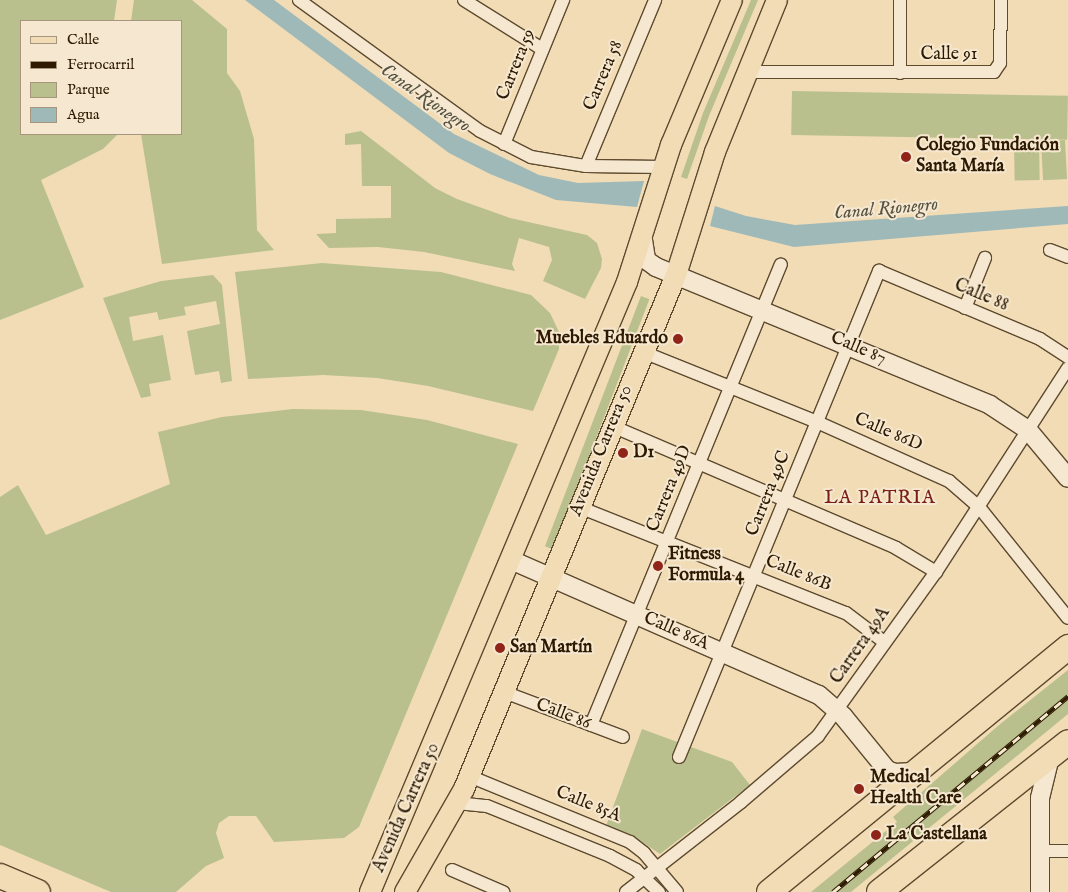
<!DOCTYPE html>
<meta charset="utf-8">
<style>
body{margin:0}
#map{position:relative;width:1068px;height:892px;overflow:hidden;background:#f1dcb6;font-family:"IM FELL English",serif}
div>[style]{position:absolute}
.green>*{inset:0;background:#b9c08e;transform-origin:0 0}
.water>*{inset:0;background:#9fb9b9}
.roads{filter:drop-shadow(1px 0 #5e4a2e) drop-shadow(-1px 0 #5e4a2e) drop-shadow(0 1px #5e4a2e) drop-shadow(0 -1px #5e4a2e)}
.street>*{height:12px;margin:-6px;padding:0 6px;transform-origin:6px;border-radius:6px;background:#f6e8d0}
.secondary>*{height:18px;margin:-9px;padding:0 9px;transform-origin:9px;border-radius:9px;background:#f6e8d0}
.primary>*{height:20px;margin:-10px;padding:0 10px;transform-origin:10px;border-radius:10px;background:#f1dcb6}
.highway>*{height:24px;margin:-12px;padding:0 12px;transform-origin:12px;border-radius:12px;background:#f1dcb6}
.rail>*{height:5px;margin-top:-2.5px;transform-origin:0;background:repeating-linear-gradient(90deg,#f6e8d0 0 9px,#2d1a01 0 18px);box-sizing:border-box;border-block:1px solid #2d1a01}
.dots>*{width:14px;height:14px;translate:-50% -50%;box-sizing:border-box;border:2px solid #f6e8d0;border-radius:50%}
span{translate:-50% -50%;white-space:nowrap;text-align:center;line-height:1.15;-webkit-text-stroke:4px #f6e8d0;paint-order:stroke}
.street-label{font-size:18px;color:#2d1a01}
.poi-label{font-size:18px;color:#2d1a01;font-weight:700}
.left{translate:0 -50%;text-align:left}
.right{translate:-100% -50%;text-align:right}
.water-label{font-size:19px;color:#555241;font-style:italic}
.neighbourhood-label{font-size:19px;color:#7a1f14;letter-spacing:1px}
.legend{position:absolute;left:20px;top:20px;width:162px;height:115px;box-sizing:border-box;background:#f6e8d0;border:1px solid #a6967d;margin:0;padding:6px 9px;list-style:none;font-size:15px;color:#2d1a01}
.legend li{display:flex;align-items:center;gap:10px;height:25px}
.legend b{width:25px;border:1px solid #a6967d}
</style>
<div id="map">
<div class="green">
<i style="clip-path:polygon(0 0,117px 0,114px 21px,21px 21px,21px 134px,118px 134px,103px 149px,41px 180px,84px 287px,0 320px)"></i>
<i style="clip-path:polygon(134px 0,192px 0,227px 29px,227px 73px,240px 91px,254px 139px,257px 230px,274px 250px,162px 264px,141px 134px,181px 134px,181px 21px,131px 21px)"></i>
<i style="clip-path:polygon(751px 0,758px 0,709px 116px,687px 179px,681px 177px,703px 113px)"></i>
<i style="left:792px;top:91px;width:276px;height:44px;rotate:1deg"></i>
<i style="clip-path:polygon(361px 131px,435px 188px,457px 199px,510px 218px,587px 235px,597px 243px,602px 259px,601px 268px,585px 299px,543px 281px,552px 260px,549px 247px,519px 238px,512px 264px,515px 271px,424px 252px,378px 247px,329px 248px,316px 234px,336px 233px,336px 219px,391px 218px,391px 186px,362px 186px,361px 144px,345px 145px,345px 134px)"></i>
<i style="left:1065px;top:140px;width:39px;height:24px;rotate:87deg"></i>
<i style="left:1039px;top:141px;width:39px;height:25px;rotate:89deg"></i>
<i style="clip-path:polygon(322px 263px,441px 272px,531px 295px,550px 313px,559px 332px,559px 349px,533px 411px,428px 386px,377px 378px,323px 375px,248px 379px,235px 272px)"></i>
<i style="clip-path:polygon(213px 275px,222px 285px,232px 381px,221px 383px,219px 371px,195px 375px,187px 331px,220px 324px,216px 301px,184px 307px,186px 315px,159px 320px,157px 312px,129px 317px,133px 341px,163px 335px,171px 380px,149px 384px,151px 396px,141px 398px,103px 298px,161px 281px)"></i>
<i style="left:641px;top:296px;width:9px;height:268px;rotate:21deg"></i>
<i style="clip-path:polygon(293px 409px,361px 410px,427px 420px,518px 444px,359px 827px,344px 838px,274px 842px,256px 816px,229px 816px,219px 823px,216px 833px,224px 858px,206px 866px,176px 892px,111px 892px,0 845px,0 497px,18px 485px,46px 535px,170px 484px,158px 432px,222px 417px)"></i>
<i style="clip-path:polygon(1068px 670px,1068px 714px,851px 892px,811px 892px,897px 822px,893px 817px,999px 725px)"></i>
<i style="clip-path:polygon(642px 729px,732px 762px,750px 785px,660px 854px,630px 834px,606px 826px)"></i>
</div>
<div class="water">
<i style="clip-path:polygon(245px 0,274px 0,454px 134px,539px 175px,578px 183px,644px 181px,637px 207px,556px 200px,490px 174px,449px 153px)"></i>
<i style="clip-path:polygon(715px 206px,746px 216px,795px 225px,1068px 206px,1068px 224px,794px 247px,710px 226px)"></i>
</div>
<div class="roads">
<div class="street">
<i style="left:299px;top:0;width:223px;rotate:35.9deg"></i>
<i style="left:480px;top:131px;width:57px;rotate:27deg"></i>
<i style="left:531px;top:157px;width:56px;rotate:9.3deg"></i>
<i style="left:586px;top:166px;width:77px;rotate:0.7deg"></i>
<i style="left:464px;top:0;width:92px;rotate:32.1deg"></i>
<i style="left:900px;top:0;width:73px;rotate:90deg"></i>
<i style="left:748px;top:72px;width:246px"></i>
<i style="left:994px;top:72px;width:11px;rotate:-56deg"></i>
<i style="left:1000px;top:63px;width:63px;rotate:-89.1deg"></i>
<i style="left:504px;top:144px;width:156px;rotate:-67.7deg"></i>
<i style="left:586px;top:166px;width:180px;rotate:-67.4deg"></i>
<i style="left:1050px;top:250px;width:19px;rotate:21deg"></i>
<i style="left:965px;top:308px;width:54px;rotate:-68.2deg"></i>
<i style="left:643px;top:352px;width:188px;rotate:21.9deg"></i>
<i style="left:817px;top:422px;width:145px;rotate:24.1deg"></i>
<i style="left:949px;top:481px;width:40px;rotate:41deg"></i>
<i style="left:979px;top:507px;width:142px;rotate:51.3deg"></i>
<i style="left:612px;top:426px;width:309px;rotate:23.2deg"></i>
<i style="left:896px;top:548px;width:47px;rotate:31deg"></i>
<i style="left:579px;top:507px;width:287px;rotate:21.7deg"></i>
<i style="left:846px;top:613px;width:48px;rotate:37.3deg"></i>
<i style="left:504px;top:692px;width:127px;rotate:20.7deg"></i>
<i style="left:591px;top:725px;width:498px;rotate:-67.6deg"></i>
<i style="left:679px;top:757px;width:526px;rotate:-67.63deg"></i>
<i style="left:879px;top:271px;width:175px;rotate:22.9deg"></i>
<i style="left:1040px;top:339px;width:33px;rotate:33deg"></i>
<i style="left:469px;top:776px;width:174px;rotate:22.3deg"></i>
<i style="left:630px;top:842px;width:18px;rotate:38deg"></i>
<i style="left:644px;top:853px;width:51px;rotate:49.8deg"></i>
<i style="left:457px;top:803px;width:30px;rotate:6deg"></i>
<i style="left:487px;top:806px;width:133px;rotate:22.1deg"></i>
<i style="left:610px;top:856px;width:30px;rotate:28deg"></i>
<i style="left:636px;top:870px;width:32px;rotate:44deg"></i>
<i style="left:1041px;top:851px;width:27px"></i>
<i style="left:452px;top:870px;width:56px;rotate:23.3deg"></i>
<i style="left:626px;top:892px;width:146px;rotate:-38deg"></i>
<i style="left:741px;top:802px;width:101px;rotate:-40.6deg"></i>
<i style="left:818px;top:736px;width:202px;rotate:-54.3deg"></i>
<i style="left:936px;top:572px;width:243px;rotate:-57.1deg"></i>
</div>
<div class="secondary">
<i style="left:643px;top:240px;width:20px;rotate:81deg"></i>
<i style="left:646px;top:260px;width:12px;rotate:35deg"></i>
<i style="left:656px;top:267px;width:361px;rotate:22.4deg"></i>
<i style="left:990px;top:405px;width:45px;rotate:33.3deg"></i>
<i style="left:1028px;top:430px;width:62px;rotate:50.2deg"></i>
<i style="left:511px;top:560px;width:336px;rotate:23.7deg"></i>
<i style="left:819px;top:695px;width:32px;rotate:41deg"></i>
<i style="left:843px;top:716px;width:70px;rotate:50.8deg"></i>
<i style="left:887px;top:770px;width:9px;rotate:21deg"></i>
<i style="left:895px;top:773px;width:18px;rotate:-3deg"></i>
<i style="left:1040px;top:892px;width:94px;rotate:-90deg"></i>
<i style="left:1040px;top:798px;width:42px;rotate:-76.3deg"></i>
</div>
<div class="primary">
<i style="left:370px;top:892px;width:662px;rotate:-67.15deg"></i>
<i style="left:627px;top:282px;width:144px;rotate:-72.2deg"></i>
<i style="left:671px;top:145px;width:157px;rotate:-67.2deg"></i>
<i style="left:405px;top:892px;width:119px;rotate:-60.2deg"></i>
<i style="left:464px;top:789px;width:556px;rotate:-67.59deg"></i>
<i style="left:676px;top:275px;width:129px;rotate:-72.4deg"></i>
<i style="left:715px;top:152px;width:164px;rotate:-67.8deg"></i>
</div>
<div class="highway">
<i style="left:0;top:876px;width:41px;rotate:22.8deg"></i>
<i style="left:769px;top:892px;width:387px;rotate:-39.3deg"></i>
<i style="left:879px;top:892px;width:241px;rotate:-38.4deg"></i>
</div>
</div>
<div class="rail">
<i style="left:833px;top:892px;width:306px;rotate:-39.8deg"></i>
</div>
<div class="dots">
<i style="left:906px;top:157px;background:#8f2418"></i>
<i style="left:678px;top:339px;background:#8f2418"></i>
<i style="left:623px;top:453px;background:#8f2418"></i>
<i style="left:658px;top:566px;background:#8f2418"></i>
<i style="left:500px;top:648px;background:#8f2418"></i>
<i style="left:859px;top:789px;background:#8f2418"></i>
<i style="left:876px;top:835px;background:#8f2418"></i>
</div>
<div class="street-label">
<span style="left:949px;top:55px">Calle 91</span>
<span style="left:517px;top:65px;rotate:-68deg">Carrera 59</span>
<span style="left:604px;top:76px;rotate:-67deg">Carrera 58</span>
<span style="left:981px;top:296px;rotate:23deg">Calle 88</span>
<span style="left:858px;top:349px;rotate:23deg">Calle 87</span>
<span style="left:888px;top:433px;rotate:23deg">Calle 86D</span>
<span style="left:602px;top:451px;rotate:-68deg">Avenida Carrera 50</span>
<span style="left:670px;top:489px;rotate:-68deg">Carrera 49D</span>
<span style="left:769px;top:494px;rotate:-68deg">Carrera 49C</span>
<span style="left:798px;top:574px;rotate:22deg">Calle 86B</span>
<span style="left:676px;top:632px;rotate:24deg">Calle 86A</span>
<span style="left:861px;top:646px;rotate:-55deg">Carrera 49A</span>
<span style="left:563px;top:715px;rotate:21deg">Calle 86</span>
<span style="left:588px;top:805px;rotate:22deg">Calle 85A</span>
<span style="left:407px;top:808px;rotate:-66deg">Avenida Carrera 50</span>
</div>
<div class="poi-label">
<span class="left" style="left:916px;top:157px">Colegio Fundación<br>Santa María</span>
<span class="right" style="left:668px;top:339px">Muebles Eduardo</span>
<span class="left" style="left:633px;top:453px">D1</span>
<span class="left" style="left:668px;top:566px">Fitness<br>Formula 4</span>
<span class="left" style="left:510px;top:648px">San Martín</span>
<span class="left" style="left:870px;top:789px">Medical<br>Health Care</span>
<span class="left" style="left:886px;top:835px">La Castellana</span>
</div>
<div class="water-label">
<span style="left:425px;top:99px;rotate:35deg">Canal Rionegro</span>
<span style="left:886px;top:210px;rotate:-5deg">Canal Rionegro</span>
</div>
<div class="neighbourhood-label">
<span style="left:880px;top:499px">LA PATRIA</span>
</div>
<ul class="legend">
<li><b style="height:6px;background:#f1dcb6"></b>Calle</li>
<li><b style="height:6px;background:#2d1a01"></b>Ferrocarril</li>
<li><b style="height:14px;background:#b9c08e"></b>Parque</li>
<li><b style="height:14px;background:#9fb9b9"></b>Agua</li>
</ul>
</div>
